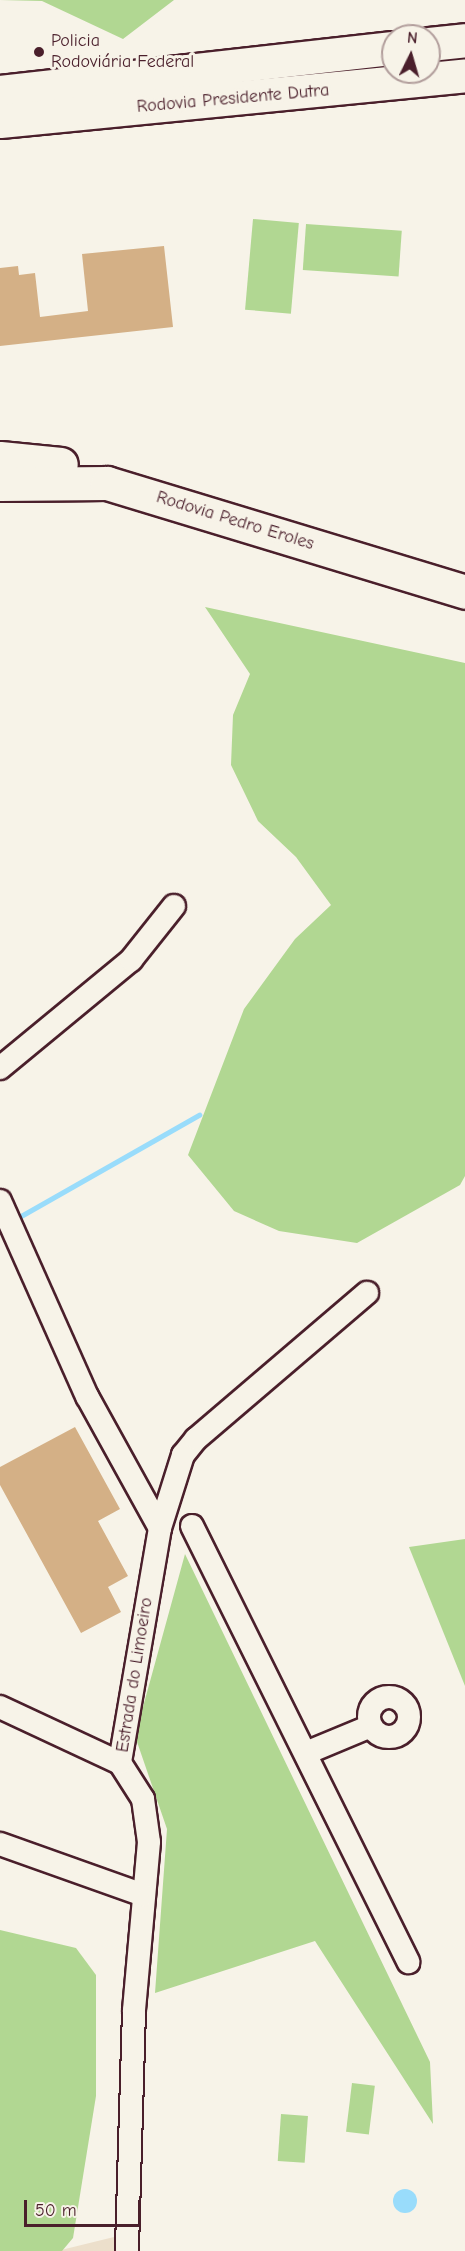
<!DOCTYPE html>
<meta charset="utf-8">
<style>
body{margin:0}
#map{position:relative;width:465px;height:2251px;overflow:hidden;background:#f7f3e8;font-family:"Comic Neue",sans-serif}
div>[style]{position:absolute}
.built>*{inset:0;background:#ecdfcb}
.green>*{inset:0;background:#b1d792;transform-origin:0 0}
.water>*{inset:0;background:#99dcfb}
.round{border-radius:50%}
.stream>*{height:4.5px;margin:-2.25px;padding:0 2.25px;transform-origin:2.25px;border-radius:2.25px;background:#99dcfb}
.building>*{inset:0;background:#d4b086}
.roads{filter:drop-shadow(2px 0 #4a1f2b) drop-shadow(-2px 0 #4a1f2b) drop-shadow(0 2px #4a1f2b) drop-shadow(0 -2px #4a1f2b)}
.minor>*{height:22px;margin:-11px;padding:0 11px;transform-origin:11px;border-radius:11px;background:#f7f3e8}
.minor>.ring{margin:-11px;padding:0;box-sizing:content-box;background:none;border:22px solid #f7f3e8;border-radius:50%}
.highway>*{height:33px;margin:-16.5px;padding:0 16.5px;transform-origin:16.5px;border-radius:16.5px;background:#f7f3e8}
.dots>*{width:16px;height:16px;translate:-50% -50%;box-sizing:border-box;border:3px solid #f7f3e8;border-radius:50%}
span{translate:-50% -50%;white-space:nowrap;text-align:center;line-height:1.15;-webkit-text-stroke:6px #f7f3e8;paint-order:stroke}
.poi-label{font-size:18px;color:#4a1f2b}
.left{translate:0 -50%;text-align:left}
.street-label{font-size:18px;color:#4a1f2b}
.north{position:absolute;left:381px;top:24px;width:60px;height:60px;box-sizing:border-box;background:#f7f3e8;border:2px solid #b29e9c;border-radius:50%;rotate:5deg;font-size:16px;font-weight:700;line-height:24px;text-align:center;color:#4a1f2b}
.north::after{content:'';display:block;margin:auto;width:21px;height:27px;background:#4a1f2b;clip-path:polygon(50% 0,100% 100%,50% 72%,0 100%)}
.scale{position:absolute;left:24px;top:2200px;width:117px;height:27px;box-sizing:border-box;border:3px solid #4a1f2b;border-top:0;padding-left:8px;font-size:18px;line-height:21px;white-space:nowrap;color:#4a1f2b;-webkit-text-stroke:4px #f7f3e8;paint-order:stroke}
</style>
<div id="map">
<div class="built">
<i style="clip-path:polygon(114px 2237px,114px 2251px,57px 2251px)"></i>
</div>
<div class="green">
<i style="clip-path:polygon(0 0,174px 0,123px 39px,42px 1px)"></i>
<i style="left:253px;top:219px;width:46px;height:91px;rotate:5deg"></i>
<i style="left:306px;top:224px;width:96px;height:46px;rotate:4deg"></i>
<i style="clip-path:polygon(205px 607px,465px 663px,465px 1176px,460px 1185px,357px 1243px,279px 1231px,234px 1211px,188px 1155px,244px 1009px,295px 939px,331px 905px,296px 857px,258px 821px,231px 765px,233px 715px,250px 674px)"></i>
<i style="clip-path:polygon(465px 1539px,465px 1686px,409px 1547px)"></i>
<i style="clip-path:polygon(185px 1554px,430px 2062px,433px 2124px,315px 1941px,155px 1993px,167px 1829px,135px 1736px)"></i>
<i style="clip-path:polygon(0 1930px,76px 1948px,96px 1975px,96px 2096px,73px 2238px,62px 2251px,0 2251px)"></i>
<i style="left:352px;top:2083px;width:23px;height:49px;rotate:7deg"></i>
<i style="left:281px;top:2114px;width:27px;height:47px;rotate:4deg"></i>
</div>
<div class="water">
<i class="round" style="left:393px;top:2189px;width:24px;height:24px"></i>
</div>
<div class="stream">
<i style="left:21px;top:1216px;width:205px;rotate:-29.6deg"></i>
</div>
<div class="building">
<i style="clip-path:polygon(164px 246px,173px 327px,0 346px,0 268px,18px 266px,19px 275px,35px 273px,40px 317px,88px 311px,82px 254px)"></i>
<i style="clip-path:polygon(75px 1427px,120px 1509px,98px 1521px,128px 1576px,108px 1587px,121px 1612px,81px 1633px,0 1485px,0 1467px)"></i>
</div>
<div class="roads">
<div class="minor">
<i style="left:0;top:1068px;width:170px;rotate:-39.5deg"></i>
<i style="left:131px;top:960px;width:69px;rotate:-51.5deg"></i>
<i style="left:0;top:1201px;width:214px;rotate:66deg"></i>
<i style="left:87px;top:1396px;width:151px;rotate:61.1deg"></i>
<i style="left:160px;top:1528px;width:238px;rotate:99.7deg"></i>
<i style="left:120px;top:1763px;width:43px;rotate:57.4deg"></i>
<i style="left:143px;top:1799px;width:43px;rotate:82.1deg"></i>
<i style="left:149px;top:1842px;width:170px;rotate:95.1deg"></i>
<i style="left:134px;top:2011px;width:240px;rotate:91.7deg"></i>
<i style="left:192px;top:1526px;width:487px;rotate:63.6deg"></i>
<i style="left:160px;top:1528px;width:77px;rotate:-72.5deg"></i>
<i style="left:183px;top:1455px;width:21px;rotate:-51deg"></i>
<i style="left:196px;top:1439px;width:225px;rotate:-40.5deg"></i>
<i class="ring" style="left:369px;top:1697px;width:18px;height:18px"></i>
<i style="left:0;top:1707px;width:132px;rotate:25deg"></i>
<i style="left:306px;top:1753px;width:70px;rotate:-22.6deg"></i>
<i style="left:0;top:1844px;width:152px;rotate:19.6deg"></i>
</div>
<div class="highway">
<i style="left:429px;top:44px;width:36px;rotate:-6deg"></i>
<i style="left:0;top:92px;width:395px;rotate:-6.4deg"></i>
<i style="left:0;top:121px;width:467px;rotate:-5.6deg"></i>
<i style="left:0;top:458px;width:61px;rotate:5.6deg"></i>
<i style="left:0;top:484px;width:107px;rotate:-0.5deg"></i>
<i style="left:107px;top:483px;width:374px;rotate:16.9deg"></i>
</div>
</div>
<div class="dots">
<i style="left:39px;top:52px;background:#4a1f2b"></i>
</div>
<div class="poi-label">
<span class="left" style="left:51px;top:52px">Policia<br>Rodoviária Federal</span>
</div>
<div class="street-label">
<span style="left:233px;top:99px;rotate:-5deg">Rodovia Presidente Dutra</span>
<span style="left:235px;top:521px;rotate:17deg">Rodovia Pedro Eroles</span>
<span style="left:135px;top:1675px;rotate:-81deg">Estrada do Limoeiro</span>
</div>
<div class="north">N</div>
<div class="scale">50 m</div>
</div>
